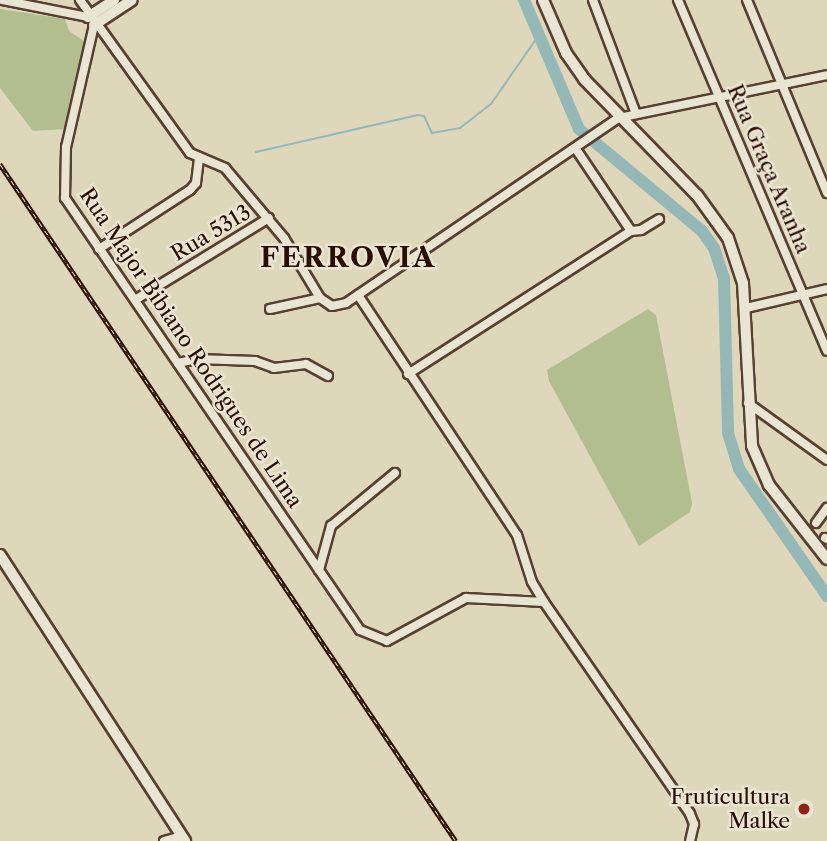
<!DOCTYPE html>
<meta charset="utf-8">
<style>
body{margin:0}
#map{position:relative;width:827px;height:841px;overflow:hidden;background:#dfd7bb;font-family:"Libre Caslon Text",serif}
div>[style]{position:absolute}
.green>*{inset:0;background:#b3be90}
.stream>*{height:2px;margin:-1px;padding:0 1px;transform-origin:1px;border-radius:1px;background:#95b8b7}
.river>*{height:12px;margin:-6px;padding:0 6px;transform-origin:6px;border-radius:6px;background:#95b8b7}
.roads{filter:drop-shadow(2px 0 #574031) drop-shadow(-2px 0 #574031) drop-shadow(0 2px #574031) drop-shadow(0 -2px #574031)}
.street>*{height:8px;margin:-4px;padding:0 4px;transform-origin:4px;border-radius:4px;background:#eae5d3}
.secondary>*{height:10px;margin:-5px;padding:0 5px;transform-origin:5px;border-radius:5px;background:#eae5d3}
.rail>*{height:4.5px;margin-top:-2.25px;transform-origin:0;background:repeating-linear-gradient(90deg,#eae5d3 0 5px,#2a0e03 0 10px);box-sizing:border-box;border-block:2px solid #2a0e03}
.dots>*{width:19px;height:19px;translate:-50% -50%;box-sizing:border-box;border:4px solid #eae5d3;border-radius:50%}
span{translate:-50% -50%;white-space:nowrap;text-align:center;line-height:1.15;-webkit-text-stroke:5px #eae5d3;paint-order:stroke}
.street-label{font-size:21px;color:#2a0e03}
.poi-label{font-size:21px;color:#2a0e03}
.right{translate:-100% -50%;text-align:right}
.district-label{font-size:28px;color:#2a0e03;font-weight:700;letter-spacing:2px}
</style>
<div id="map">
<div class="green">
<i style="clip-path:polygon(0 9px,65px 19px,69px 31px,84px 41px,66px 129px,33px 131px,0 88px)"></i>
<i style="clip-path:polygon(648px 309px,656px 315px,692px 503px,690px 512px,639px 546px,549px 381px,547px 370px)"></i>
</div>
<div class="stream">
<i style="left:256px;top:152px;width:165px;rotate:-12.9deg"></i>
<i style="left:417px;top:115px;width:7px;rotate:8deg"></i>
<i style="left:424px;top:116px;width:19px;rotate:65deg"></i>
<i style="left:432px;top:133px;width:28px;rotate:-10deg"></i>
<i style="left:460px;top:128px;width:39px;rotate:-38deg"></i>
<i style="left:491px;top:104px;width:84px;rotate:-55.2deg"></i>
</div>
<div class="river">
<i style="left:524px;top:0;width:140px;rotate:66.9deg"></i>
<i style="left:579px;top:129px;width:160px;rotate:39.7deg"></i>
<i style="left:702px;top:231px;width:21px;rotate:55deg"></i>
<i style="left:714px;top:248px;width:32px;rotate:72deg"></i>
<i style="left:724px;top:278px;width:155px;rotate:88.5deg"></i>
<i style="left:728px;top:433px;width:38px;rotate:73deg"></i>
<i style="left:739px;top:469px;width:155px;rotate:55.3deg"></i>
</div>
<div class="roads">
<div class="street">
<i style="left:2px;top:0;width:88px;rotate:11.2deg"></i>
<i style="left:80px;top:0;width:188px;rotate:54.3deg"></i>
<i style="left:190px;top:153px;width:38px;rotate:23deg"></i>
<i style="left:225px;top:168px;width:92px;rotate:49.9deg"></i>
<i style="left:284px;top:238px;width:70px;rotate:59deg"></i>
<i style="left:593px;top:0;width:122px;rotate:69.3deg"></i>
<i style="left:678px;top:0;width:381px;rotate:67deg"></i>
<i style="left:747px;top:0;width:209px;rotate:67.5deg"></i>
<i style="left:94px;top:25px;width:125px;rotate:102.9deg"></i>
<i style="left:66px;top:147px;width:51px;rotate:91.1deg"></i>
<i style="left:65px;top:198px;width:523px;rotate:55.67deg"></i>
<i style="left:360px;top:630px;width:29px;rotate:22deg"></i>
<i style="left:387px;top:641px;width:90px;rotate:-28.6deg"></i>
<i style="left:466px;top:598px;width:78px;rotate:2.9deg"></i>
<i style="left:631px;top:231px;width:10px;rotate:-6deg"></i>
<i style="left:641px;top:230px;width:21px;rotate:-31deg"></i>
<i style="left:99px;top:249px;width:108px;rotate:-33deg"></i>
<i style="left:190px;top:190px;width:9px;rotate:-49deg"></i>
<i style="left:196px;top:183px;width:24px;rotate:-83deg"></i>
<i style="left:358px;top:295px;width:288px;rotate:56.5deg"></i>
<i style="left:517px;top:535px;width:49px;rotate:72.3deg"></i>
<i style="left:532px;top:582px;width:23px;rotate:59deg"></i>
<i style="left:544px;top:602px;width:257px;rotate:55.4deg"></i>
<i style="left:690px;top:814px;width:11px;rotate:68deg"></i>
<i style="left:694px;top:824px;width:17px;rotate:103deg"></i>
<i style="left:135px;top:300px;width:157px;rotate:-31.5deg"></i>
<i style="left:746px;top:308px;width:83px;rotate:-13.2deg"></i>
<i style="left:270px;top:309px;width:51px;rotate:-12.4deg"></i>
<i style="left:320px;top:298px;width:14px;rotate:34deg"></i>
<i style="left:332px;top:306px;width:14px;rotate:-12deg"></i>
<i style="left:346px;top:303px;width:329px;rotate:-34.2deg"></i>
<i style="left:618px;top:118px;width:213px;rotate:-11.6deg"></i>
<i style="left:178px;top:363px;width:19px;rotate:-12deg"></i>
<i style="left:197px;top:359px;width:58px;rotate:2deg"></i>
<i style="left:255px;top:361px;width:20px;rotate:20deg"></i>
<i style="left:274px;top:368px;width:32px;rotate:-7deg"></i>
<i style="left:306px;top:364px;width:25px;rotate:29deg"></i>
<i style="left:408px;top:374px;width:265px;rotate:-32.7deg"></i>
<i style="left:631px;top:231px;width:99px;rotate:-123.9deg"></i>
<i style="left:748px;top:403px;width:97px;rotate:35.8deg"></i>
<i style="left:816px;top:523px;width:19px;rotate:-54deg"></i>
<i style="left:825px;top:538px;width:2px;rotate:27deg"></i>
<i style="left:319px;top:570px;width:46px;rotate:-74.7deg"></i>
<i style="left:331px;top:526px;width:83px;rotate:-39.6deg"></i>
<i style="left:164px;top:841px;width:19px;rotate:-16deg"></i>
</div>
<div class="secondary">
<i style="left:543px;top:0;width:58px;rotate:66.5deg"></i>
<i style="left:566px;top:53px;width:32px;rotate:55deg"></i>
<i style="left:584px;top:79px;width:162px;rotate:45.8deg"></i>
<i style="left:697px;top:195px;width:53px;rotate:54.2deg"></i>
<i style="left:728px;top:238px;width:47px;rotate:71.6deg"></i>
<i style="left:743px;top:283px;width:163px;rotate:86.8deg"></i>
<i style="left:752px;top:446px;width:43px;rotate:66.4deg"></i>
<i style="left:769px;top:485px;width:94px;rotate:51.9deg"></i>
<i style="left:88px;top:17px;width:31px;rotate:-33deg"></i>
<i style="left:94px;top:25px;width:45px;rotate:-33.3deg"></i>
<i style="left:0;top:555px;width:341px;rotate:57.1deg"></i>
</div>
</div>
<div class="rail">
<i style="left:0;top:164px;width:816px;rotate:56.04deg"></i>
</div>
<div class="dots">
<i style="left:804px;top:809px;background:#8f2418"></i>
</div>
<div class="street-label">
<span style="left:769px;top:169px;rotate:67deg">Rua Graça Aranha</span>
<span style="left:211px;top:233px;rotate:-31deg">Rua 5313</span>
<span style="left:191px;top:348px;rotate:56deg">Rua Major Bibiano Rodrigues de Lima</span>
</div>
<div class="poi-label">
<span class="right" style="left:790px;top:809px">Fruticultura<br>Malke</span>
</div>
<div class="district-label">
<span style="left:348px;top:257px">FERROVIA</span>
</div>
</div>
